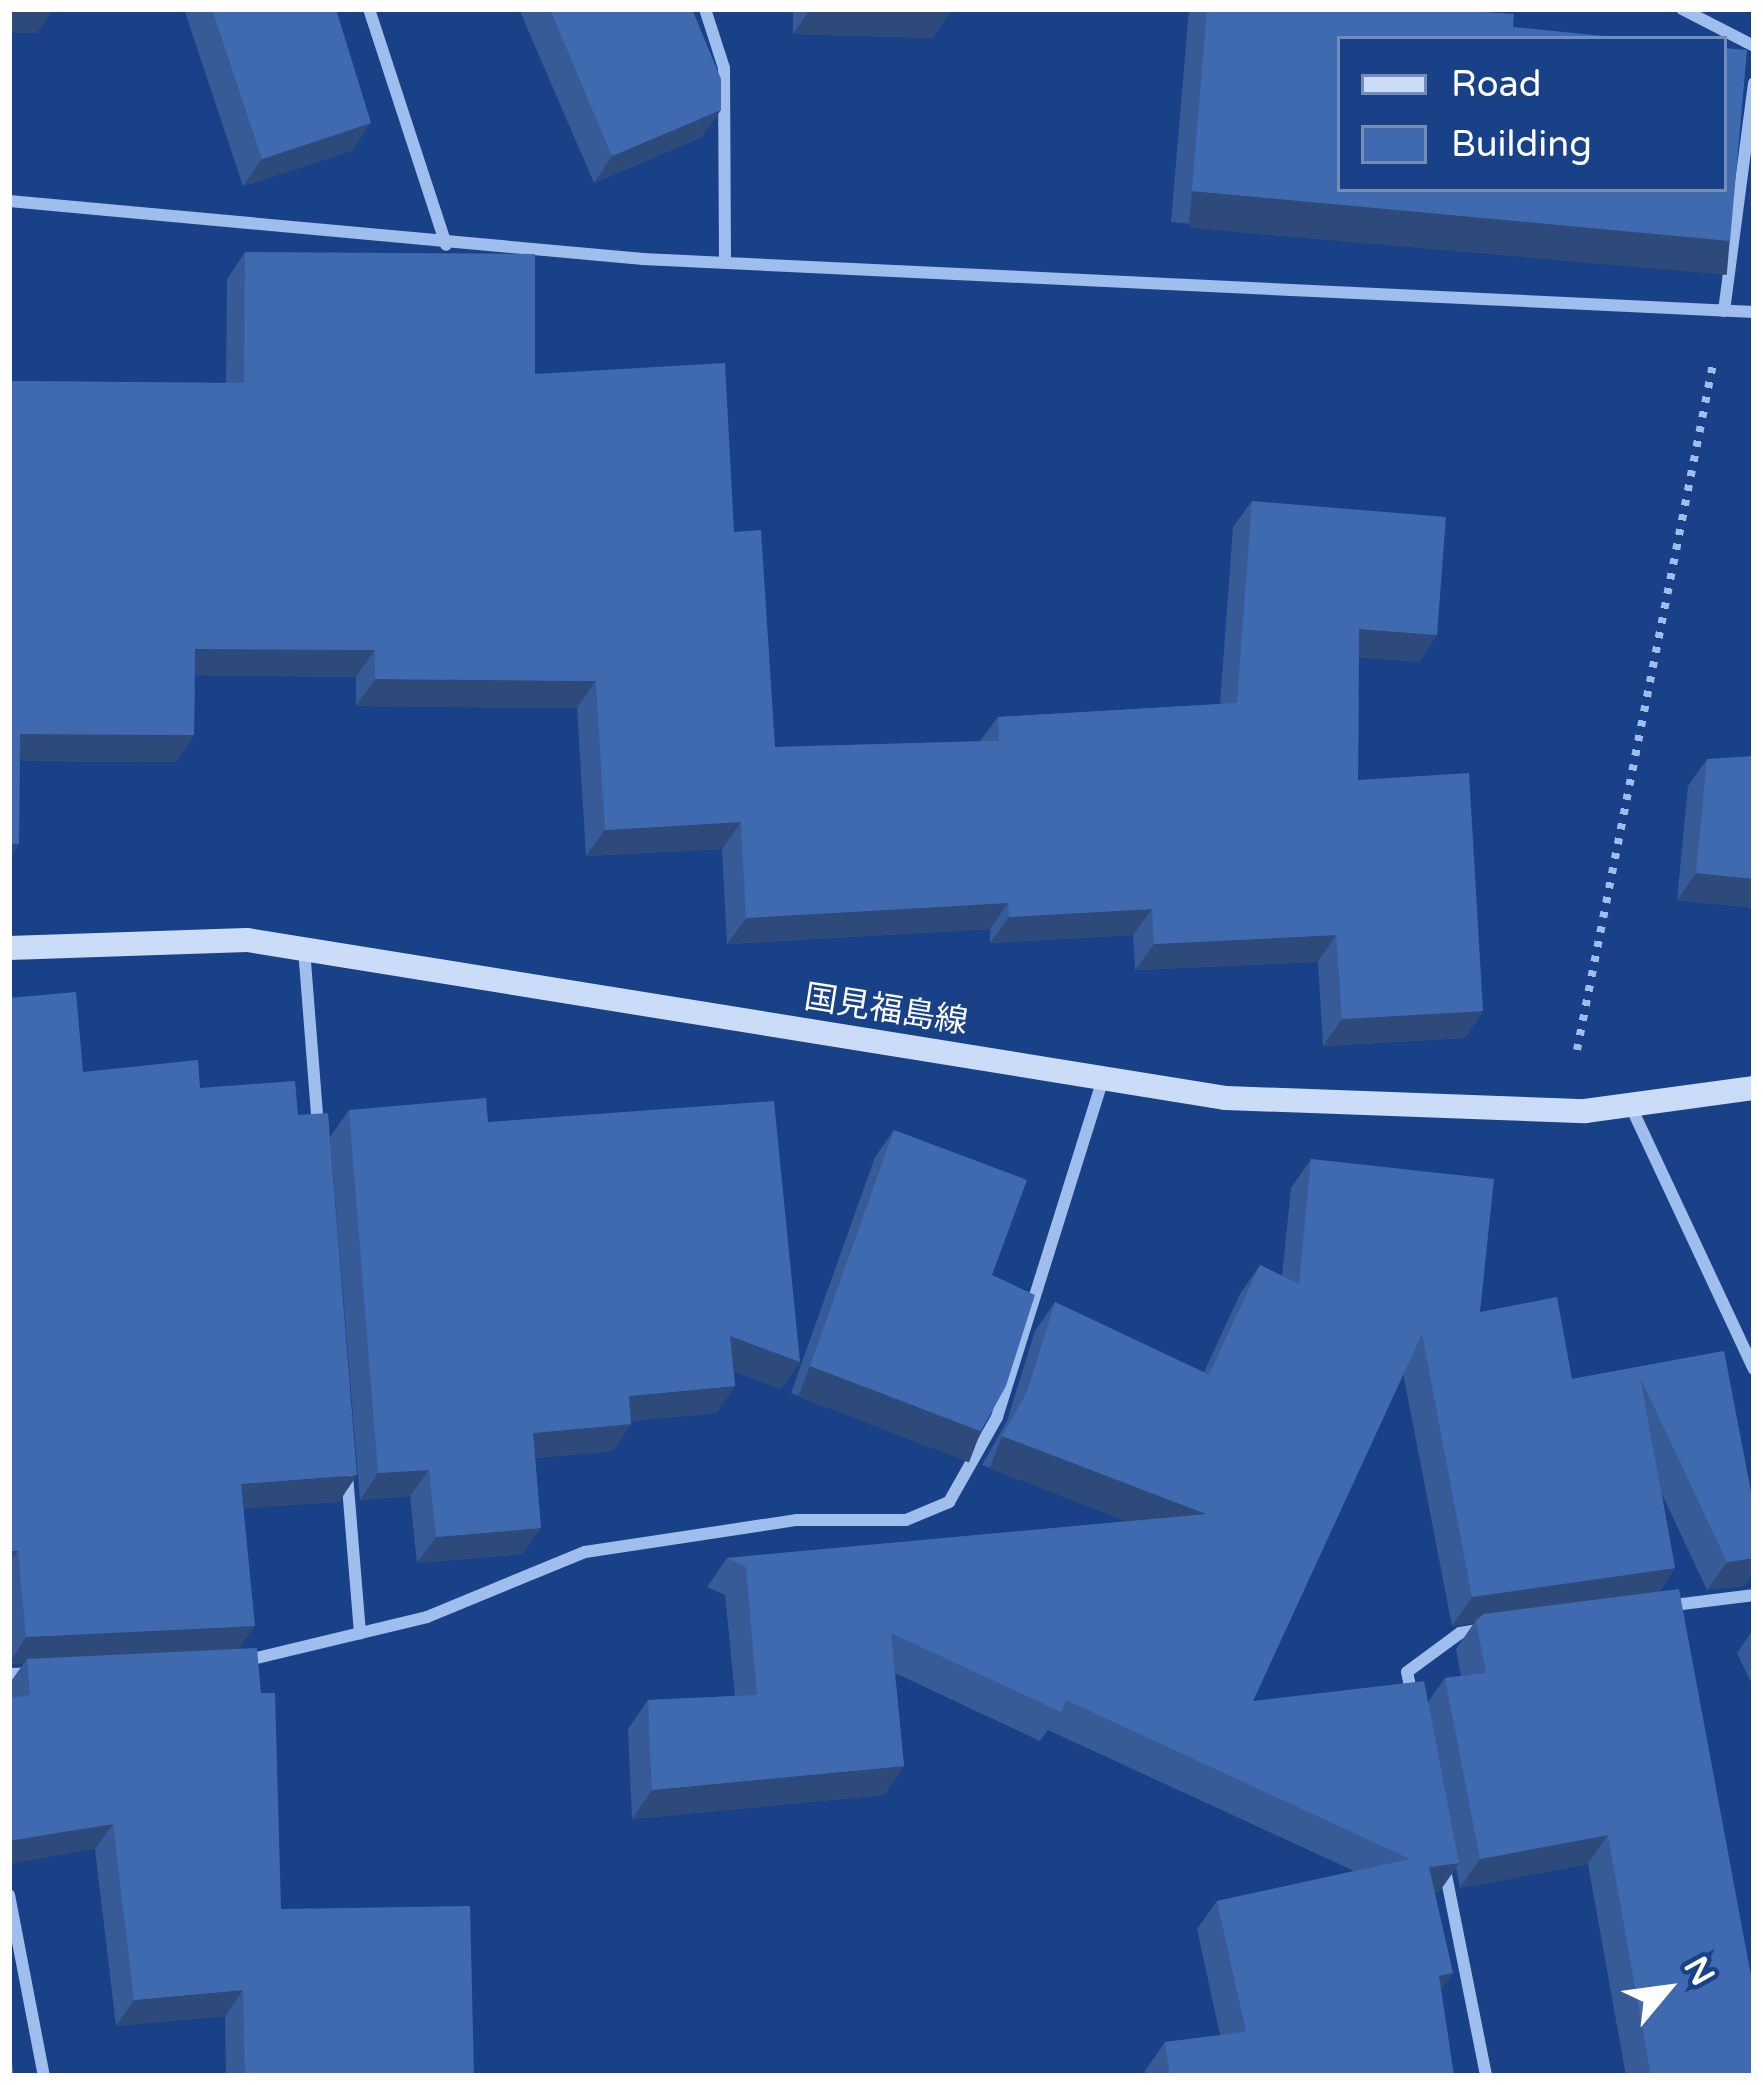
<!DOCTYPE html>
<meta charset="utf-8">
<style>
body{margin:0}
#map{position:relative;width:1763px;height:2085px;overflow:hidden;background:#184187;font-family:"Varela Round","Noto Sans JP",sans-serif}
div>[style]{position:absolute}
.path>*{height:8px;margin-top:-4px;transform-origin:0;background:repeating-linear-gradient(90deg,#9fbded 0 6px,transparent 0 15px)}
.street>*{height:12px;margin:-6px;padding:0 6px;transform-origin:6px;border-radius:6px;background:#9fbded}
.secondary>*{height:24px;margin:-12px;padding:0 12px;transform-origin:12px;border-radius:12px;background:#cbdcf9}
.wall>*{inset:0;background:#375b97}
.shaded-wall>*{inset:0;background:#2d4a7b;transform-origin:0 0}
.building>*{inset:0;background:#406ab0}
span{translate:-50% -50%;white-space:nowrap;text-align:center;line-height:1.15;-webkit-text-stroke:9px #184187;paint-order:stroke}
.street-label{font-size:33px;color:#fff}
.frame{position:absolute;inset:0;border:12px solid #fff;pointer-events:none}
.legend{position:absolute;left:1337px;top:36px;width:390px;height:156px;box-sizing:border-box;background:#184187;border:3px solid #748db7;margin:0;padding:15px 21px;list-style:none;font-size:36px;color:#fff}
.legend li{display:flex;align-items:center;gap:24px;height:60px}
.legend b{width:60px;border:3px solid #748db7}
.north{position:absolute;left:1607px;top:1929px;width:120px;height:120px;-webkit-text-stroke:9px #184187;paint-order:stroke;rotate:61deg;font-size:33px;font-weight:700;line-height:48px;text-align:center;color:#fff}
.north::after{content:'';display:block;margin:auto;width:42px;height:54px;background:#fff;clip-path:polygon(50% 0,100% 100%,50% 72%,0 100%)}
</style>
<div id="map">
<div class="path">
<i style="left:1577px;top:1050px;width:699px;rotate:-78.79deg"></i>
</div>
<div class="street">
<i style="left:369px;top:9px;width:248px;rotate:71.9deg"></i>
<i style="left:705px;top:9px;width:62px;rotate:72.1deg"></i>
<i style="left:724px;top:68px;width:194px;rotate:89.7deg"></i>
<i style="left:1682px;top:9px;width:81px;rotate:27.2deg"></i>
<i style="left:9px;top:201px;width:637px;rotate:5.23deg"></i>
<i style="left:643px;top:259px;width:1112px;rotate:2.73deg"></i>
<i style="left:1724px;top:311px;width:230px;rotate:-82.5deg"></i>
<i style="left:304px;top:949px;width:178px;rotate:85.5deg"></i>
<i style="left:1632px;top:1109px;width:287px;rotate:64.9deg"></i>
<i style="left:347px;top:1475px;width:159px;rotate:85.3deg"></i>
<i style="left:1666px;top:1606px;width:89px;rotate:-7.1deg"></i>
<i style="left:244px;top:1661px;width:188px;rotate:-13.5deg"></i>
<i style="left:427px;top:1617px;width:171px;rotate:-22.4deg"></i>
<i style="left:585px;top:1552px;width:213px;rotate:-8.6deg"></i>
<i style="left:796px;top:1520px;width:110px"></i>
<i style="left:906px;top:1520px;width:47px;rotate:-22.7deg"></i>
<i style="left:949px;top:1502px;width:98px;rotate:-60.5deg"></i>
<i style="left:997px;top:1417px;width:354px;rotate:-72.6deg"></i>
<i style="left:9px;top:1674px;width:23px;rotate:-2deg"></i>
<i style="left:1412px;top:1697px;width:25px;rotate:-101deg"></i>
<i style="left:1407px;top:1672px;width:66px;rotate:-36.3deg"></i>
<i style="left:1460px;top:1633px;width:19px;rotate:-9deg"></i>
<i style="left:1444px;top:1865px;width:215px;rotate:78.7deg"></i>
<i style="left:9px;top:1895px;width:184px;rotate:79.1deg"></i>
</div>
<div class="secondary">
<i style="left:9px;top:948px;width:238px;rotate:-1.9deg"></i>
<i style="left:247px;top:940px;width:992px;rotate:9.17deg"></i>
<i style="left:1226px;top:1098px;width:359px;rotate:2.1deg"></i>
<i style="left:1585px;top:1111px;width:171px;rotate:-7.8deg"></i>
</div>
<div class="wall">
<i style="clip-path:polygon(184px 9px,336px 9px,353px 150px,243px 186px)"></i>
<i style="clip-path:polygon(519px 9px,692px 9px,702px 137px,594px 183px)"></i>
<i style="clip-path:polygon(793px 9px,952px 9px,932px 38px,793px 34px)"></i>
<i style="clip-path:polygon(1189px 9px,1437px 9px,1513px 27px,1730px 241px,1709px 271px,1171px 222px)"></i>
<i style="clip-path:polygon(245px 252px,535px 374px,734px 532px,775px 747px,980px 741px,998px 717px,1220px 704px,1233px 527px,1252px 501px,1437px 635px,1419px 662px,1359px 657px,1358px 780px,1483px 1011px,1465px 1038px,1323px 1046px,1318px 962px,1135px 970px,1133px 935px,990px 943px,990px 929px,727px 944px,722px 849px,586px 856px,577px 708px,356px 706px,356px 677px,195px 675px,194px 735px,176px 762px,20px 761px,19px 844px,9px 858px,9px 381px,226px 383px,227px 279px)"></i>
<i style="clip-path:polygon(1707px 759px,1754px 908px,1677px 900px,1688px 786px)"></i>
<i style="clip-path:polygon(9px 998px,83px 1072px,200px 1088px,339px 1502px,244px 1508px,239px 1648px,281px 1909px,474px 2076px,226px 2076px,225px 2016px,116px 2026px,95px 1849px,10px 1697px,9px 1684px,24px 1663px,9px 1664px)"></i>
<i style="clip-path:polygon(349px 1110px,488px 1122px,781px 1389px,734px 1371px,735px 1386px,716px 1413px,631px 1421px,631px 1424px,613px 1451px,535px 1458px,541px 1528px,522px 1554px,417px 1563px,410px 1496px,360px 1500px,330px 1137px)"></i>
<i style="clip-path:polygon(894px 1130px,992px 1275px,981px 1431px,962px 1457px,791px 1393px,875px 1157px)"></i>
<i style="clip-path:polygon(evenodd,1311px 1159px,1480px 1312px,1572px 1379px,1724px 1351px,1754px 1508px,1754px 1571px,1743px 1586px,1707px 1590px,1662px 1494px,1675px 1568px,1659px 1592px,1754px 2076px,1626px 2076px,1588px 1864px,1460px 1888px,1456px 1868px,1439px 1892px,1435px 1892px,1441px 1990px,1454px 2076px,1146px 2076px,1145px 2071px,1165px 2042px,1220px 2035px,1197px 1929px,1217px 1901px,1354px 1871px,1048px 1730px,1040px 1741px,895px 1673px,904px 1766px,884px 1795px,632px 1819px,628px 1729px,648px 1700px,735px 1696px,725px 1595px,707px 1587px,727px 1558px,1130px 1521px,982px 1465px,1007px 1421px,1035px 1331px,1055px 1302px,1204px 1372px,1240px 1294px,1260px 1265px,1282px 1276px,1291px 1188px,1311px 1159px,1403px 1373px,1452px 1626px,1474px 1623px,1456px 1649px,1461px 1676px,1445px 1678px,1428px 1702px,1253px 1701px,1403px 1373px)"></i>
<i style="clip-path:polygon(1754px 1628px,1754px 1689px,1737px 1653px)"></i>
</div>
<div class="shaded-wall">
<i style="clip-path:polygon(9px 9px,54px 9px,37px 33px,9px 33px)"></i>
<i style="clip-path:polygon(810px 9px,952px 9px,932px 38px,793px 34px)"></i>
<i style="clip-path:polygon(721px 110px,702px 137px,594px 183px,612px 156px)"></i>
<i style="clip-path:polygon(371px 123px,353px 150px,243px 186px,262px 159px)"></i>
<i style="left:1192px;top:191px;width:540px;height:37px;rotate:5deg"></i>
<i style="clip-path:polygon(1359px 629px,1437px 635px,1419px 662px,1341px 656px)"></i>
<i style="clip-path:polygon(195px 649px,375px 650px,356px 677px,177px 675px)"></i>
<i style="clip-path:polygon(375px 679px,596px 681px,577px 708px,356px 706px)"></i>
<i style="clip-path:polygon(20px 734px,194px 735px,176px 762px,9px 761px)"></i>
<i style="clip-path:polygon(741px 822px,722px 849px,586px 856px,605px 830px)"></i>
<i style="clip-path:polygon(9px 843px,19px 844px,9px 858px)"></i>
<i style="clip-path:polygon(1696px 873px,1754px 879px,1754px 908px,1677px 900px)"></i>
<i style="clip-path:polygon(1008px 903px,990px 929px,727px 944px,746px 918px)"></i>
<i style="clip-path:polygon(1152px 909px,1133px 935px,990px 943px,1009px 917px)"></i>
<i style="clip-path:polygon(1336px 935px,1318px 962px,1135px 970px,1154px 944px)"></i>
<i style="clip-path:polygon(1483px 1011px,1465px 1038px,1323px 1046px,1342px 1019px)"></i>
<i style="clip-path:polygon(730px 1336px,800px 1362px,781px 1389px,712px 1363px)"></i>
<i style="left:810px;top:1366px;width:183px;height:33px;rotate:21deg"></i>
<i style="clip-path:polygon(735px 1386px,716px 1413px,610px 1423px,629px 1396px)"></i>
<i style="clip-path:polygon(631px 1424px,613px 1451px,514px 1460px,533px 1433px)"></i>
<i style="left:1002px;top:1436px;width:219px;height:35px;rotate:21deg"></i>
<i style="clip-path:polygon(429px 1470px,410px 1496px,360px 1500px,378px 1473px)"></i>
<i style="clip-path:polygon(357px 1475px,339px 1502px,223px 1510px,241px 1484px)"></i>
<i style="clip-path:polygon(541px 1528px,522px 1554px,417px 1563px,436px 1537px)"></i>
<i style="clip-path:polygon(9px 1551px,18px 1551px,9px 1564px)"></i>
<i style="clip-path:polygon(1754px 1558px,1754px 1571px,1743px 1586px,1707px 1590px,1727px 1562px)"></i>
<i style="clip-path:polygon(1675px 1568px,1655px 1597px,1476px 1620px,1474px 1623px,1452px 1626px,1472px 1597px)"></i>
<i style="clip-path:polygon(255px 1626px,236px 1652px,27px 1659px,24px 1663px,9px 1664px,26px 1637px)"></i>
<i style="clip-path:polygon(904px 1766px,884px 1795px,632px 1819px,652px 1790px)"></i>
<i style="clip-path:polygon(113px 1824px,95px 1849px,9px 1864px,9px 1841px)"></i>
<i style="clip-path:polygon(1608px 1835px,1588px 1864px,1460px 1888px,1480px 1859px)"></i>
<i style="clip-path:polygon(1459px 1863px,1439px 1892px,1409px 1896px,1429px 1867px)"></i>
<i style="clip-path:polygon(1453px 1973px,1433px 2002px,1439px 1976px)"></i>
<i style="clip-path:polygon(243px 1990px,225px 2016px,116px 2026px,134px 2000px)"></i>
</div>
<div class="building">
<i style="clip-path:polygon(212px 9px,336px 9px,371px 123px,262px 159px)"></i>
<i style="clip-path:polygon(550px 9px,692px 9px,721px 79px,721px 110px,612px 156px)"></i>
<i style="clip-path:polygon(1207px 9px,1437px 9px,1514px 14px,1513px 27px,1633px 39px,1340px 39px,1340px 189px,1724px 189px,1724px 48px,1747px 50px,1730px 241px,1192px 191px)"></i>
<i style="clip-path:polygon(245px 252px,535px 254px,535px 374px,725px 363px,734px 532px,761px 530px,775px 747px,999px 741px,998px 717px,1237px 703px,1252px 501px,1446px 517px,1437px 635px,1359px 629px,1358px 780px,1469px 773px,1483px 1011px,1342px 1019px,1336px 935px,1154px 944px,1152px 909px,1009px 917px,1008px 903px,746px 918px,741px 822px,605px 830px,596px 681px,375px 679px,375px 650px,195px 649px,194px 735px,20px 734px,19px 844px,9px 843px,9px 381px,244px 383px)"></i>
<i style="clip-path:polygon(1754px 756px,1754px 879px,1696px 873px,1707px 759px)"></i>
<i style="clip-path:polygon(76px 992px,83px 1072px,198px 1060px,200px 1088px,295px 1081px,298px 1115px,328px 1113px,357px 1475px,241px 1484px,255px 1626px,26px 1637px,18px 1551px,9px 1551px,9px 998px)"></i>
<i style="clip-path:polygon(486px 1098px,488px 1122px,774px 1101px,800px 1362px,730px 1336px,735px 1386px,629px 1396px,631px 1424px,533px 1433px,541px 1528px,436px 1537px,429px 1470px,378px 1473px,349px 1110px)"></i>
<i style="clip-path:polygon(894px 1130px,1027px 1180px,992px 1275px,1035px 1295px,1006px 1386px,981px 1431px,810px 1366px)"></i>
<i style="clip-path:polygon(1311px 1159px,1494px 1179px,1480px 1312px,1557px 1297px,1572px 1379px,1724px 1351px,1754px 1508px,1754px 1558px,1727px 1562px,1640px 1377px,1675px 1568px,1472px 1597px,1422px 1334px,1253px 1701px,1424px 1681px,1459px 1863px,1429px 1867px,1453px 1973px,1439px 1976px,1454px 2076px,1170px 2076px,1165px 2042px,1246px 2032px,1217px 1901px,1410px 1859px,1066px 1700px,1061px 1712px,891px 1633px,904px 1766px,652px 1790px,648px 1700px,757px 1695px,746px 1567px,727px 1558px,1207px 1514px,1002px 1436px,1027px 1392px,1055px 1302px,1209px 1375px,1260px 1265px,1299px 1284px)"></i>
<i style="clip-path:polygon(1679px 1589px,1754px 1992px,1754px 2076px,1651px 2076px,1608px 1835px,1480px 1859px,1445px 1678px,1486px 1673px,1476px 1620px,1484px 1614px)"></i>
<i style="clip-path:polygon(257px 1648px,261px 1693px,275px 1693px,281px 1909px,470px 1906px,474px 2076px,245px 2076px,243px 1990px,134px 2000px,113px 1824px,9px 1841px,9px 1698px,30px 1695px,27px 1659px)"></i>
<i style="clip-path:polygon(9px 2042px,14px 2076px,9px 2076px)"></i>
</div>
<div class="street-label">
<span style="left:886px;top:1010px;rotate:9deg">国見福島線</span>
</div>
<div class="frame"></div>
<ul class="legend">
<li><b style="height:15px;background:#cbdcf9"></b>Road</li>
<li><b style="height:33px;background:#406ab0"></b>Building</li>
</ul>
<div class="north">N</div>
</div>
